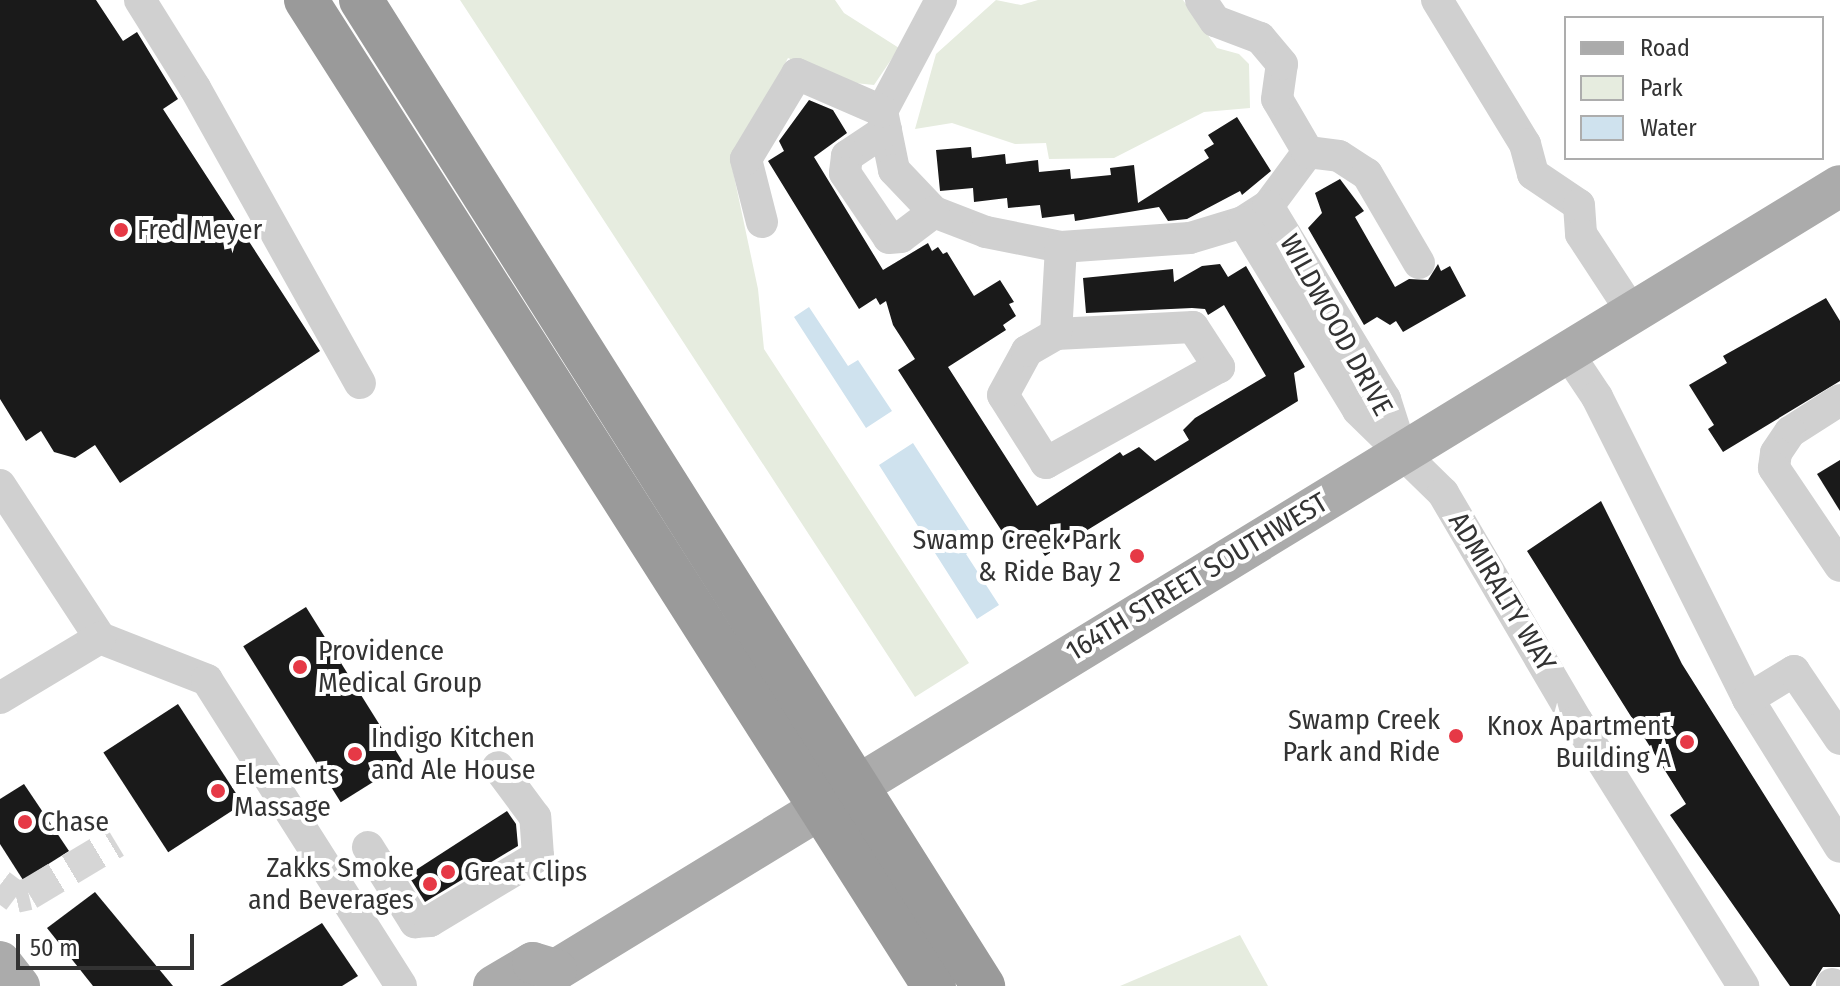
<!DOCTYPE html>
<style>
body{margin:0}
#map{position:relative;width:1840px;height:986px;overflow:hidden;background:#fff;font-family:"Fira Sans Condensed",sans-serif}
div>[style]{position:absolute}
.green>*{inset:0;background:#e6ecdf}
.water>*{inset:0;background:#cfe2ee}
.building>*{inset:0;background:#1a1a1a;transform-origin:0 0}
.minor-tunnel>*{height:32px;margin-top:-16px;transform-origin:0;background:repeating-linear-gradient(90deg,#d6d6d6 0 32px,transparent 0 48px)}
.minor>*{height:32px;margin:-16px;padding:0 16px;transform-origin:16px;border-radius:16px;background:#d0d0d0}
.major>*{height:42px;margin:-21px;padding:0 21px;transform-origin:21px;border-radius:21px;background:#ababab}
.highway>*{height:44px;margin:-22px;padding:0 22px;transform-origin:22px;border-radius:22px;background:#9a9a9a}
.dots>*{width:22px;height:22px;translate:-50% -50%;box-sizing:border-box;border:4px solid #fff;border-radius:50%}
span{translate:-50% -50%;white-space:nowrap;text-align:center;line-height:1.15;-webkit-text-stroke:8px #fff;paint-order:stroke}
.poi-label{font-size:28px;color:#333}
.left{translate:0 -50%;text-align:left}
.right{translate:-100% -50%;text-align:right}
.street-label{font-size:28px;color:#333}
.legend{position:absolute;left:1564px;top:16px;width:260px;height:144px;box-sizing:border-box;background:#fff;border:2px solid #adadad;margin:0;padding:10px 14px;list-style:none;font-size:24px;color:#333}
.legend li{display:flex;align-items:center;gap:16px;height:40px}
.legend b{width:40px;border:2px solid #adadad}
.scale{position:absolute;left:16px;top:934px;width:178px;height:36px;box-sizing:border-box;border:4px solid #333;border-top:0;padding-left:10px;font-size:24px;line-height:28px;white-space:nowrap;color:#333;-webkit-text-stroke:6px #fff;paint-order:stroke}
</style>
<div id="map">
<div class="green">
<i style="clip-path:polygon(460px 0,835px 0,844px 13px,899px 48px,874px 85px,845px 82px,788px 58px,731px 162px,758px 289px,764px 349px,969px 663px,915px 697px)"></i>
<i style="clip-path:polygon(996px 0,1021px 5px,1038px 0,1183px 0,1217px 48px,1239px 54px,1249px 64px,1250px 108px,1204px 112px,1114px 158px,1049px 159px,1046px 143px,1015px 144px,952px 123px,915px 129px,936px 54px)"></i>
<i style="clip-path:polygon(1240px 935px,1268px 986px,1120px 986px)"></i>
</div>
<div class="water">
<i style="clip-path:polygon(809px 307px,848px 366px,858px 360px,892px 411px,866px 428px,794px 317px)"></i>
<i style="clip-path:polygon(913px 443px,979px 545px,966px 554px,999px 605px,977px 619px,879px 465px)"></i>
</div>
<div class="building">
<i style="clip-path:polygon(0 0,96px 0,123px 41px,137px 32px,178px 99px,163px 109px,320px 351px,120px 483px,95px 445px,75px 458px,54px 452px,41px 431px,26px 441px,0 399px)"></i>
<i style="clip-path:polygon(809px 100px,833px 110px,847px 133px,814px 157px,883px 270px,928px 243px,932px 251px,938px 247px,943px 254px,947px 252px,974px 296px,1000px 280px,1014px 302px,1009px 304px,1016px 316px,1003px 325px,1006px 330px,948px 367px,1037px 506px,1120px 452px,1123px 456px,1139px 447px,1155px 461px,1189px 440px,1183px 430px,1195px 418px,1266px 376px,1224px 305px,1208px 315px,1205px 309px,1192px 308px,1086px 313px,1083px 278px,1173px 269px,1174px 282px,1202px 266px,1220px 264px,1228px 277px,1246px 266px,1305px 367px,1294px 373px,1298px 401px,1045px 556px,1031px 535px,1012px 547px,898px 370px,915px 359px,893px 325px,886px 301px,880px 305px,876px 298px,859px 309px,768px 161px,784px 151px,779px 141px)"></i>
<i style="clip-path:polygon(1237px 117px,1271px 171px,1242px 195px,1240px 191px,1187px 219px,1168px 221px,1159px 207px,1075px 221px,1074px 214px,1042px 218px,1040px 205px,1008px 208px,1007px 198px,974px 202px,973px 188px,940px 191px,936px 150px,971px 147px,972px 158px,1005px 154px,1006px 164px,1038px 160px,1039px 172px,1070px 169px,1071px 179px,1111px 175px,1110px 168px,1134px 165px,1138px 203px,1209px 158px,1204px 150px,1214px 144px,1208px 135px)"></i>
<i style="clip-path:polygon(1340px 179px,1364px 211px,1355px 217px,1395px 287px,1409px 279px,1428px 280px,1438px 264px,1441px 271px,1450px 266px,1466px 296px,1403px 332px,1396px 321px,1390px 325px,1377px 317px,1364px 325px,1308px 228px,1322px 213px,1315px 193px)"></i>
<i style="clip-path:polygon(1826px 298px,1840px 321px,1840px 381px,1723px 452px,1708px 429px,1714px 425px,1689px 385px,1727px 363px,1723px 356px)"></i>
<i style="clip-path:polygon(1840px 460px,1840px 511px,1817px 474px)"></i>
<i style="clip-path:polygon(1601px 501px,1682px 664px,1840px 915px,1840px 967px,1823px 967px,1811px 986px,1790px 986px,1670px 815px,1686px 804px,1527px 551px)"></i>
<i style="left:306px;top:607px;width:184px;height:74px;rotate:58deg"></i>
<i style="left:178px;top:704px;width:119px;height:89px;rotate:57deg"></i>
<i style="clip-path:polygon(24px 784px,69px 851px,23px 880px,0 844px,0 799px)"></i>
<i style="clip-path:polygon(507px 811px,516px 824px,518px 846px,425px 902px,408px 875px)"></i>
<i style="clip-path:polygon(95px 892px,173px 986px,93px 986px,47px 928px)"></i>
<i style="clip-path:polygon(322px 923px,358px 976px,342px 986px,220px 986px)"></i>
</div>
<div class="minor-tunnel">
<i style="left:0;top:885px;width:20px;rotate:37deg"></i>
<i style="left:16px;top:897px;width:13px;rotate:-13deg"></i>
<i style="left:29px;top:894px;width:101px;rotate:-30.9deg"></i>
</div>
<div class="minor">
<i style="left:140px;top:0;width:104px;rotate:58deg"></i>
<i style="left:195px;top:88px;width:338px;rotate:60.8deg"></i>
<i style="left:941px;top:0;width:126px;rotate:118deg"></i>
<i style="left:882px;top:111px;width:60px;rotate:78.5deg"></i>
<i style="left:894px;top:170px;width:58px;rotate:46.4deg"></i>
<i style="left:934px;top:212px;width:56px;rotate:21deg"></i>
<i style="left:986px;top:232px;width:76px;rotate:11.3deg"></i>
<i style="left:1061px;top:247px;width:129px;rotate:-4deg"></i>
<i style="left:1190px;top:238px;width:55px;rotate:-16.8deg"></i>
<i style="left:1243px;top:222px;width:30px;rotate:-33deg"></i>
<i style="left:1268px;top:206px;width:67px;rotate:-53.5deg"></i>
<i style="left:1308px;top:152px;width:61px;rotate:-120.3deg"></i>
<i style="left:1277px;top:99px;width:35px;rotate:-82deg"></i>
<i style="left:1282px;top:64px;width:34px;rotate:-130deg"></i>
<i style="left:1260px;top:38px;width:48px;rotate:-159.3deg"></i>
<i style="left:1215px;top:21px;width:25px;rotate:-124deg"></i>
<i style="left:1437px;top:0;width:169px;rotate:58.6deg"></i>
<i style="left:1525px;top:144px;width:31px;rotate:75deg"></i>
<i style="left:1533px;top:174px;width:55px;rotate:34deg"></i>
<i style="left:1579px;top:205px;width:29px;rotate:86deg"></i>
<i style="left:1581px;top:234px;width:93px;rotate:56.8deg"></i>
<i style="left:886px;top:130px;width:47px;rotate:146.3deg"></i>
<i style="left:847px;top:156px;width:17px;rotate:97deg"></i>
<i style="left:845px;top:173px;width:78px;rotate:55.9deg"></i>
<i style="left:889px;top:238px;width:12px;rotate:-5deg"></i>
<i style="left:901px;top:237px;width:41px;rotate:-37.1deg"></i>
<i style="left:1308px;top:152px;width:31px;rotate:7deg"></i>
<i style="left:1339px;top:156px;width:33px;rotate:33deg"></i>
<i style="left:1367px;top:174px;width:103px;rotate:59.7deg"></i>
<i style="left:1268px;top:206px;width:226px;rotate:58.8deg"></i>
<i style="left:1385px;top:399px;width:52px;rotate:72.3deg"></i>
<i style="left:762px;top:222px;width:65px;rotate:-104.3deg"></i>
<i style="left:746px;top:159px;width:99px;rotate:-59deg"></i>
<i style="left:797px;top:74px;width:93px;rotate:23.5deg"></i>
<i style="left:1243px;top:222px;width:220px;rotate:58.5deg"></i>
<i style="left:1358px;top:410px;width:119px;rotate:44.3deg"></i>
<i style="left:1443px;top:493px;width:264px;rotate:59.6deg"></i>
<i style="left:1577px;top:721px;width:313px;rotate:57.9deg"></i>
<i style="left:1056px;top:334px;width:137px;rotate:-2.9deg"></i>
<i style="left:1193px;top:327px;width:48px;rotate:57deg"></i>
<i style="left:1219px;top:367px;width:198px;rotate:151deg"></i>
<i style="left:1046px;top:463px;width:80px;rotate:-122.3deg"></i>
<i style="left:1003px;top:395px;width:50px;rotate:-61.4deg"></i>
<i style="left:1027px;top:351px;width:34px;rotate:-30deg"></i>
<i style="left:1056px;top:334px;width:87px;rotate:-86.7deg"></i>
<i style="left:1567px;top:352px;width:54px;rotate:56.3deg"></i>
<i style="left:1597px;top:397px;width:338px;rotate:63.4deg"></i>
<i style="left:1748px;top:699px;width:174px;rotate:58.1deg"></i>
<i style="left:1840px;top:400px;width:59px;rotate:147.4deg"></i>
<i style="left:1790px;top:432px;width:25px;rotate:124deg"></i>
<i style="left:1776px;top:453px;width:15px;rotate:98deg"></i>
<i style="left:1774px;top:468px;width:118px;rotate:56deg"></i>
<i style="left:0;top:485px;width:183px;rotate:56.8deg"></i>
<i style="left:100px;top:638px;width:115px;rotate:21.4deg"></i>
<i style="left:207px;top:680px;width:362px;rotate:57.6deg"></i>
<i style="left:0;top:698px;width:117px;rotate:-31deg"></i>
<i style="left:1748px;top:699px;width:54px;rotate:-31.3deg"></i>
<i style="left:1794px;top:671px;width:82px;rotate:55.9deg"></i>
<i style="left:368px;top:847px;width:89px;rotate:57.9deg"></i>
<i style="left:415px;top:922px;width:15px;rotate:-4deg"></i>
<i style="left:430px;top:921px;width:126px;rotate:-31deg"></i>
<i style="left:538px;top:856px;width:39px;rotate:-94deg"></i>
<i style="left:535px;top:817px;width:62px;rotate:-126.5deg"></i>
<i style="left:1832px;top:984px;width:2px;rotate:63deg"></i>
</div>
<div class="major">
<i style="left:0;top:962px;width:31px;rotate:52deg"></i>
<i style="left:556px;top:970px;width:1504px;rotate:-31.41deg"></i>
<i style="left:494px;top:986px;width:45px;rotate:-30.5deg"></i>
<i style="left:533px;top:963px;width:24px;rotate:17deg"></i>
</div>
<div class="highway">
<i style="left:306px;top:0;width:1169px;rotate:57.51deg"></i>
<i style="left:361px;top:0;width:1166px;rotate:57.75deg"></i>
</div>
<div class="dots">
<i style="left:121px;top:230px;background:#e63946"></i>
<i style="left:1137px;top:556px;background:#e63946"></i>
<i style="left:300px;top:667px;background:#e63946"></i>
<i style="left:1456px;top:736px;background:#e63946"></i>
<i style="left:1687px;top:742px;background:#e63946"></i>
<i style="left:355px;top:754px;background:#e63946"></i>
<i style="left:218px;top:791px;background:#e63946"></i>
<i style="left:25px;top:822px;background:#e63946"></i>
<i style="left:448px;top:872px;background:#e63946"></i>
<i style="left:430px;top:884px;background:#e63946"></i>
</div>
<div class="poi-label">
<span class="left" style="left:137px;top:230px">Fred Meyer</span>
<span class="right" style="left:1121px;top:556px">Swamp Creek Park<br>&amp; Ride Bay 2</span>
<span class="left" style="left:318px;top:667px">Providence<br>Medical Group</span>
<span class="right" style="left:1440px;top:736px">Swamp Creek<br>Park and Ride</span>
<span class="right" style="left:1671px;top:742px">Knox Apartment<br>Building A</span>
<span class="left" style="left:371px;top:754px">Indigo Kitchen<br>and Ale House</span>
<span class="left" style="left:234px;top:791px">Elements<br>Massage</span>
<span class="left" style="left:41px;top:822px">Chase</span>
<span class="right" style="left:414px;top:884px">Zakks Smoke<br>and Beverages</span>
<span class="left" style="left:464px;top:872px">Great Clips</span>
</div>
<div class="street-label">
<span style="left:1336px;top:325px;rotate:61deg">WILDWOOD DRIVE</span>
<span style="left:1197px;top:577px;rotate:-31deg">164TH STREET SOUTHWEST</span>
<span style="left:1502px;top:592px;rotate:59deg">ADMIRALTY WAY</span>
</div>
<ul class="legend">
<li><b style="height:10px;background:#ababab"></b>Road</li>
<li><b style="height:22px;background:#e6ecdf"></b>Park</li>
<li><b style="height:22px;background:#cfe2ee"></b>Water</li>
</ul>
<div class="scale">50 m</div>
</div>
